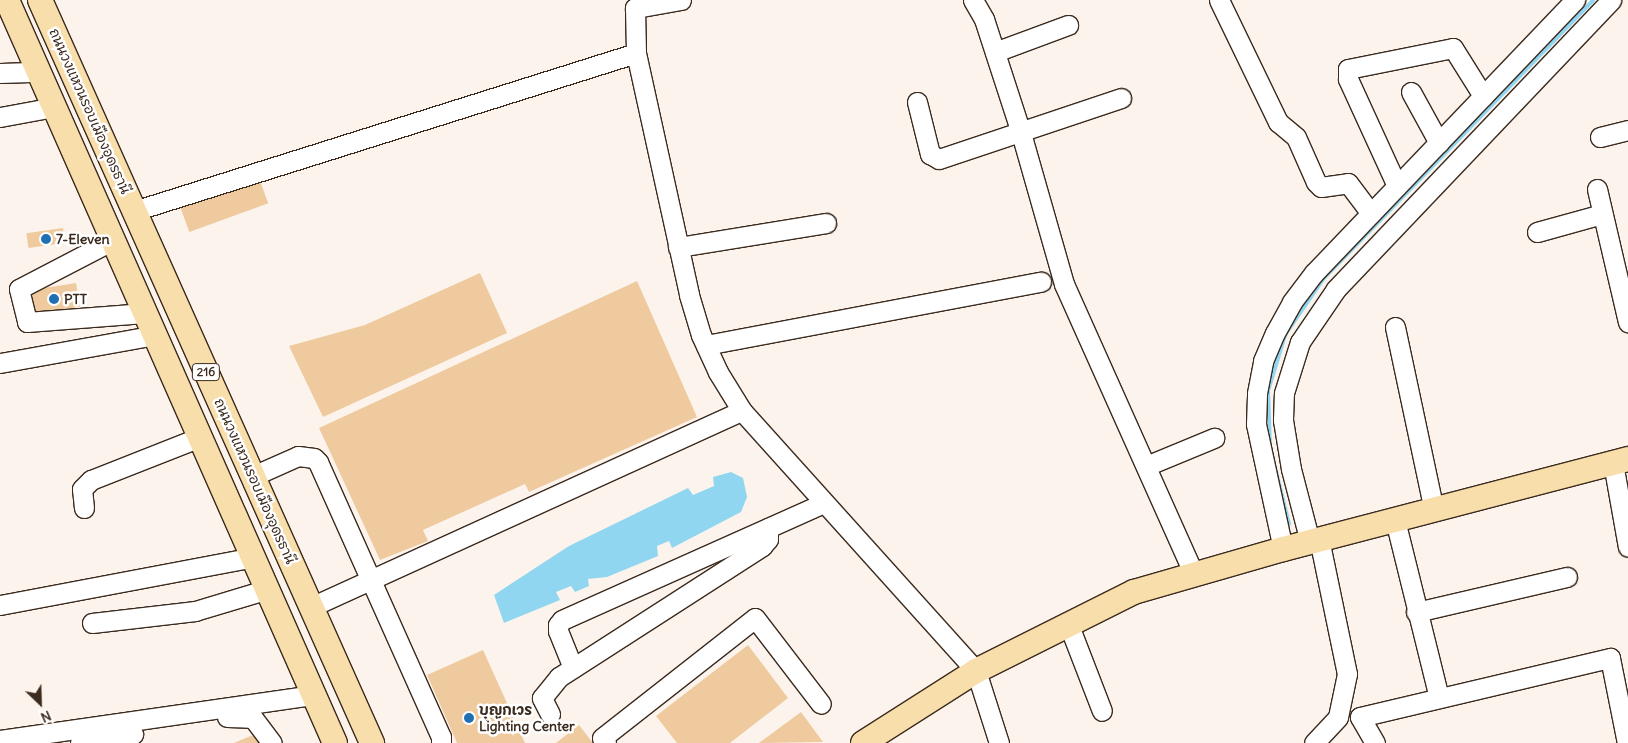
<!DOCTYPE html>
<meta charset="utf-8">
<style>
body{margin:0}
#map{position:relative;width:1628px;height:743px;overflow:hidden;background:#fcf4ec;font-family:Delius,"Playpen Sans Thai",sans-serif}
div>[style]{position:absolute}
.water>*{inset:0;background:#90d6f1}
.stream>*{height:4px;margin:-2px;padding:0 2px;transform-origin:2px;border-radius:2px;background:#90d6f1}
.building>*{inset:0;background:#eeca9e;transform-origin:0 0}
.roads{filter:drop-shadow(1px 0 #3b2a1e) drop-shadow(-1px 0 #3b2a1e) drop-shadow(0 1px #3b2a1e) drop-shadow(0 -1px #3b2a1e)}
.minor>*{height:19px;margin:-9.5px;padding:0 9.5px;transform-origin:9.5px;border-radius:9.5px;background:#fff}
.major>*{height:24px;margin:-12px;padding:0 12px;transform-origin:12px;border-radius:12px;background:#f8deab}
.dots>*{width:14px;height:14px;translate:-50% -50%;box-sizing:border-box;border:2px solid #fff;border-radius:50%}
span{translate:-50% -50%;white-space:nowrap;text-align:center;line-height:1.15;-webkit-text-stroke:5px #fff;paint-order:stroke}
.shield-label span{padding:1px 4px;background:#fff;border:1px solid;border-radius:4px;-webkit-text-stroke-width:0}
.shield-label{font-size:12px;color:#3b2a1e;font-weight:700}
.street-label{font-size:14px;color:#3b2a1e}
.poi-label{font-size:14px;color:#3b2a1e;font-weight:700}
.left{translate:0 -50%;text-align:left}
.north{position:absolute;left:15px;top:678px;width:50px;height:50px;-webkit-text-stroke:4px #fff;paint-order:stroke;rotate:156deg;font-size:14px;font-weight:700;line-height:20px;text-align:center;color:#3b2a1e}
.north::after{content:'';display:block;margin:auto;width:18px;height:22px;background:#3b2a1e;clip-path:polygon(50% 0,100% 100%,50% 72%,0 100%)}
</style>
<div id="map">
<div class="water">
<i style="clip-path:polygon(731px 472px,743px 478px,747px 497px,741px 512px,672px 548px,669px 541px,657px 546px,658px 556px,607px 577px,588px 579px,589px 586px,575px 592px,571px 586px,556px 592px,560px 600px,504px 623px,494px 595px,569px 546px,688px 488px,693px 495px,714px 486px,713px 477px)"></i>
</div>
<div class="stream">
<i style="left:1289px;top:524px;width:79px;rotate:-103.9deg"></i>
<i style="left:1270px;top:447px;width:56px;rotate:-92deg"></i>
<i style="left:1268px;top:391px;width:59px;rotate:-73.1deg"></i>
<i style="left:1285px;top:335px;width:68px;rotate:-55.8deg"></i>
<i style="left:1323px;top:279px;width:388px;rotate:-45.9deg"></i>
</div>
<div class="building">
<i style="left:259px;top:178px;width:27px;height:84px;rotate:70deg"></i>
<i style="left:63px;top:228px;width:15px;height:37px;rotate:82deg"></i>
<i style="clip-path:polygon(480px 273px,507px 333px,323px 417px,289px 346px,365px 325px)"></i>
<i style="clip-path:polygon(637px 281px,697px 417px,529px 492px,525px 484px,423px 530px,428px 541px,380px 560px,319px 428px)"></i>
<i style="left:76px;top:283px;width:24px;height:48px;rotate:81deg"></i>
<i style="clip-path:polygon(748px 645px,788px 698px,730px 743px,677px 743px,656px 716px)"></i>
<i style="clip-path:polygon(483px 650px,525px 743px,457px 743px,427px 675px)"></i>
<i style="clip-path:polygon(801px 712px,823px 742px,759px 743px)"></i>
<i style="clip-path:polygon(579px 725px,593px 743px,556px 743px)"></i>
<i style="clip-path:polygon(258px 733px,262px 743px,234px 743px)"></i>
</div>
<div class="roads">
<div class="minor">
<i style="left:681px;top:0;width:47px;rotate:170.1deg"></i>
<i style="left:635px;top:8px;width:45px;rotate:88.7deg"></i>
<i style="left:636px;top:53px;width:248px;rotate:77.6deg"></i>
<i style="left:689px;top:295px;width:42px;rotate:73.3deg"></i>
<i style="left:701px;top:335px;width:41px;rotate:65.3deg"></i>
<i style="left:718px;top:372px;width:46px;rotate:58.4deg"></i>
<i style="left:742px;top:411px;width:350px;rotate:48deg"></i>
<i style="left:976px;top:671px;width:76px;rotate:72.3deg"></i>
<i style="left:973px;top:0;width:22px;rotate:60deg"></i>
<i style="left:984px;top:19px;width:120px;rotate:72deg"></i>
<i style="left:1021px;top:133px;width:157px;rotate:74.1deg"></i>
<i style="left:1064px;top:284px;width:316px;rotate:65.9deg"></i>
<i style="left:1219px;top:0;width:136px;rotate:64.2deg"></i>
<i style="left:1278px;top:122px;width:23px;rotate:40deg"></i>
<i style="left:1296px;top:137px;width:49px;rotate:66deg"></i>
<i style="left:1316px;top:182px;width:7px;rotate:45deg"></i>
<i style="left:1321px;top:187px;width:27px;rotate:-8deg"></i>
<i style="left:1348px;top:183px;width:38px;rotate:53deg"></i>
<i style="left:995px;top:52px;width:78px;rotate:-20.3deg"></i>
<i style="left:0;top:73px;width:38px;rotate:-2deg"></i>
<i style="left:1411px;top:92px;width:58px;rotate:61.2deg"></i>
<i style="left:917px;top:102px;width:54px;rotate:76deg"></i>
<i style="left:930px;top:154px;width:10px;rotate:29deg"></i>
<i style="left:939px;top:159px;width:192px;rotate:-18.5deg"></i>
<i style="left:0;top:117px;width:55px;rotate:-10.5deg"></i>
<i style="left:1600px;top:137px;width:29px;rotate:-14deg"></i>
<i style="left:1397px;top:186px;width:118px;rotate:-114.6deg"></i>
<i style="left:1348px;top:79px;width:10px;rotate:-90deg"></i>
<i style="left:1348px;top:69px;width:107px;rotate:-11.3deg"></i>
<i style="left:1453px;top:48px;width:57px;rotate:58deg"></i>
<i style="left:1597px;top:189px;width:137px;rotate:76.9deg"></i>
<i style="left:134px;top:211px;width:526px;rotate:-17.47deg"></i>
<i style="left:1537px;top:232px;width:67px;rotate:-15.5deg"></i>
<i style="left:113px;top:240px;width:106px;rotate:152.5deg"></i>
<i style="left:19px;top:289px;width:34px;rotate:76deg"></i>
<i style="left:27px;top:322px;width:118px;rotate:-4.4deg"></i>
<i style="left:678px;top:247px;width:150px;rotate:-9.2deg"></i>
<i style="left:1395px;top:327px;width:187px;rotate:78deg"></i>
<i style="left:706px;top:345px;width:341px;rotate:-10.7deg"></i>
<i style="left:0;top:363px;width:158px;rotate:-10.2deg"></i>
<i style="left:1613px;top:463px;width:85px;rotate:79.9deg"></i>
<i style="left:1146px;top:466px;width:74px;rotate:-22.4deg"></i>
<i style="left:253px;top:476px;width:49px;rotate:-24deg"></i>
<i style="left:298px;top:456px;width:16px;rotate:7deg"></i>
<i style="left:314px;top:458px;width:6px;rotate:45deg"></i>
<i style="left:318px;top:462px;width:301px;rotate:65.9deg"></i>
<i style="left:441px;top:737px;width:6px;rotate:90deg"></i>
<i style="left:84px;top:508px;width:19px;rotate:-96deg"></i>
<i style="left:82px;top:489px;width:13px;rotate:-45deg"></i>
<i style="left:91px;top:480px;width:117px;rotate:-21.5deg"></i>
<i style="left:1395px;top:520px;width:183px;rotate:76.1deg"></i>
<i style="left:1310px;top:542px;width:75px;rotate:-104.6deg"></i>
<i style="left:1291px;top:469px;width:50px;rotate:-99.3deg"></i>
<i style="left:1283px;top:420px;width:27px;rotate:-88deg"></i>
<i style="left:1284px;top:393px;width:53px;rotate:-72.6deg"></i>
<i style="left:1300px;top:342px;width:64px;rotate:-55.8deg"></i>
<i style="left:1336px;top:289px;width:399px;rotate:-46.4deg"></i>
<i style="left:1283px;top:549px;width:128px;rotate:-102.2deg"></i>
<i style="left:1256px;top:424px;width:31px;rotate:-88deg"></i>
<i style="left:1257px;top:393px;width:33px;rotate:-79deg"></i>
<i style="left:1263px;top:361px;width:30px;rotate:-67deg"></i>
<i style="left:1275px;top:333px;width:35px;rotate:-61deg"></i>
<i style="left:1292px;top:302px;width:36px;rotate:-53deg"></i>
<i style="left:1314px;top:273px;width:378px;rotate:-46.3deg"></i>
<i style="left:0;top:605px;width:258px;rotate:-10.7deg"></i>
<i style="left:311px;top:607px;width:473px;rotate:-24.5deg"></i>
<i style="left:1416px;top:612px;width:155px;rotate:-13.1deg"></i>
<i style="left:92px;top:623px;width:104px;rotate:-6.6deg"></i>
<i style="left:195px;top:611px;width:76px;rotate:-16.8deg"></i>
<i style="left:1068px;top:623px;width:94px;rotate:68.9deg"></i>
<i style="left:573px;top:668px;width:40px;rotate:-112deg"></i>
<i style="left:558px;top:631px;width:6px;rotate:-90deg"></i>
<i style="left:558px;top:625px;width:6px;rotate:-51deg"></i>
<i style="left:562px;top:620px;width:287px;rotate:-24.1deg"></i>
<i style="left:550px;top:714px;width:18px;rotate:-117deg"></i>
<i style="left:542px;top:698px;width:27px;rotate:-51deg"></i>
<i style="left:559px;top:677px;width:242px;rotate:-32.8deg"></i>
<i style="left:762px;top:546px;width:9px;rotate:-49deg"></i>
<i style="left:768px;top:539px;width:11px;rotate:-90deg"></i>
<i style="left:227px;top:717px;width:26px;rotate:2deg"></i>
<i style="left:253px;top:718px;width:31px;rotate:53deg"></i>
<i style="left:0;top:740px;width:317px;rotate:-8.2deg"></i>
<i style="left:80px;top:743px;width:54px;rotate:-9.6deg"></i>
<i style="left:606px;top:743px;width:6px;rotate:-129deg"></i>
<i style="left:602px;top:738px;width:194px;rotate:-38.1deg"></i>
<i style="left:755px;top:618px;width:108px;rotate:52.5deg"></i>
<i style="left:1314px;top:743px;width:35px;rotate:-47deg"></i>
<i style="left:1338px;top:717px;width:44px;rotate:-78.2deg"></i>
<i style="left:1347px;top:674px;width:138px;rotate:-101.7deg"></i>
<i style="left:1375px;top:743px;width:30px;rotate:-120deg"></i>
<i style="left:1360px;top:717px;width:257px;rotate:-13.3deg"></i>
<i style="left:1610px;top:658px;width:87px;rotate:78.7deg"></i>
</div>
<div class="major">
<i style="left:7px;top:0;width:812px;rotate:66.18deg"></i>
<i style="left:40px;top:0;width:814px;rotate:65.92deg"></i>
<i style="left:863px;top:743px;width:134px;rotate:-32.5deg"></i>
<i style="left:976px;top:671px;width:177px;rotate:-26.6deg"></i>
<i style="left:1134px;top:592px;width:155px;rotate:-16.1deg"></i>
<i style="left:1283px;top:549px;width:357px;rotate:-14.6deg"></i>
</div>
</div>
<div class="dots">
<i style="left:46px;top:239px;background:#1f6fb2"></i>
<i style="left:54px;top:299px;background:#1f6fb2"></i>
<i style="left:469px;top:718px;background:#1f6fb2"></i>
</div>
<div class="shield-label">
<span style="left:206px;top:372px">216</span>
</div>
<div class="street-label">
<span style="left:90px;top:111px;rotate:66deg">ถนนวงแหวนรอบเมืองอุดรธานี</span>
<span style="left:255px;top:481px;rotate:66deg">ถนนวงแหวนรอบเมืองอุดรธานี</span>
</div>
<div class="poi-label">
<span class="left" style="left:56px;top:239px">7-Eleven</span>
<span class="left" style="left:64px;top:299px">PTT</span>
<span class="left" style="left:479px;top:718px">บุญกเวร<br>Lighting Center</span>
</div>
<div class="north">N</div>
</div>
